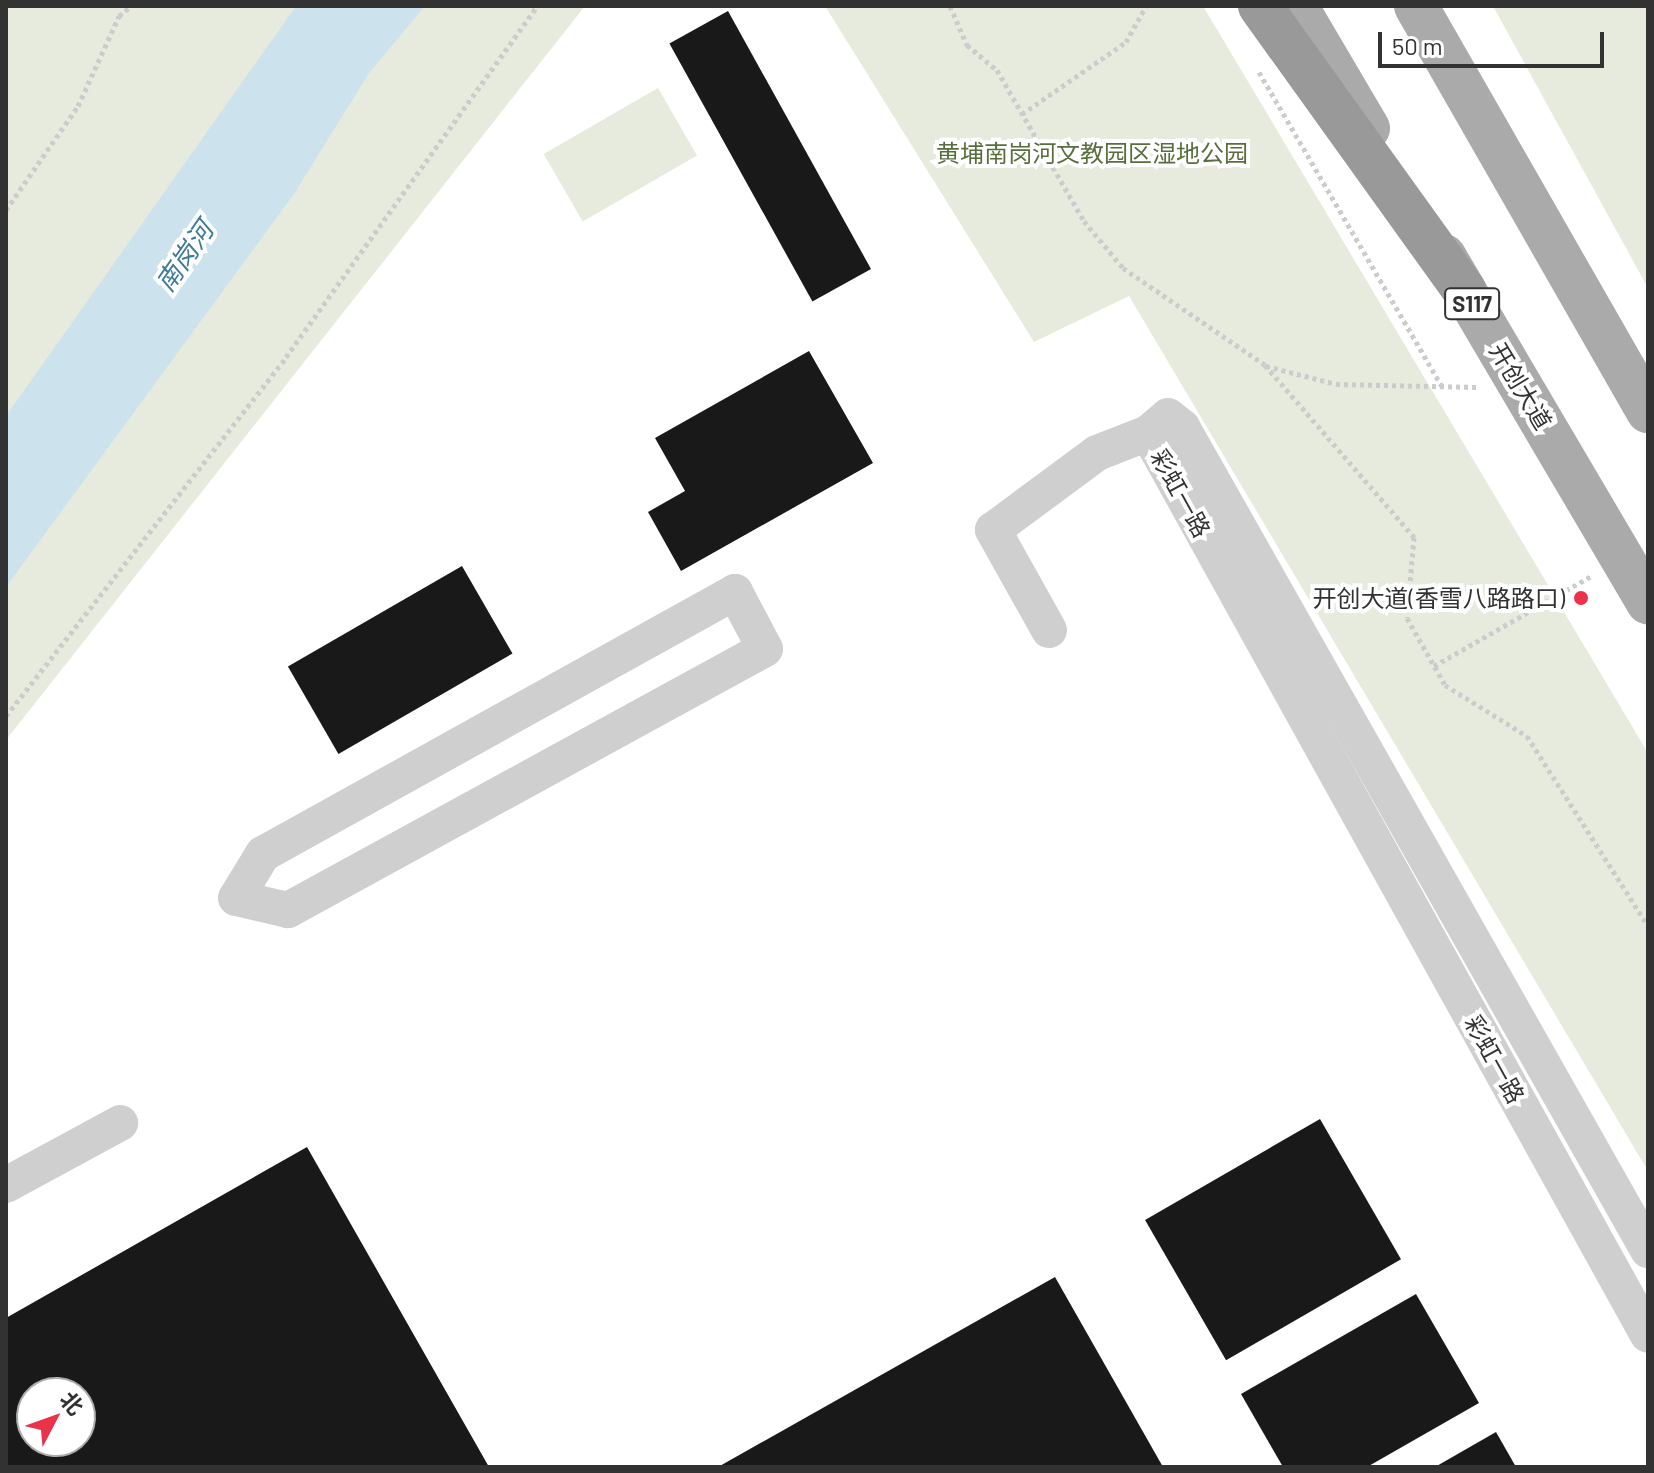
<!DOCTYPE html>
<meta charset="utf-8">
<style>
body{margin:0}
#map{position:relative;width:1654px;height:1473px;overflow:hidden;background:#fff;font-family:Barlow,"Noto Sans SC",sans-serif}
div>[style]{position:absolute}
.green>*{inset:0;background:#e6ebdd;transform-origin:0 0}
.water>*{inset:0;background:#cce3ee}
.building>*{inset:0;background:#191919;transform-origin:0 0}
.path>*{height:5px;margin-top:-2.5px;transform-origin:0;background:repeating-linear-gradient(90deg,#ccc 0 4px,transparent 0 8px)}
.minor>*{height:36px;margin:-18px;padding:0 18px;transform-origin:18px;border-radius:18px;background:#cfcfcf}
.major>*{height:44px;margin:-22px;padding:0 22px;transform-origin:22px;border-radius:22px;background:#aaa}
.highway>*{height:44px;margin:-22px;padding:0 22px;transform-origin:22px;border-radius:22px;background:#999}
.dots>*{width:22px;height:22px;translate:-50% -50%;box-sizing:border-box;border:4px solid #fff;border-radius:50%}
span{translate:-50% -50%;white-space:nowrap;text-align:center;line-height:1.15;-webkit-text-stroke:8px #fff;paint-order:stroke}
.shield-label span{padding:2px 6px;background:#fff;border:2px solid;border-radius:6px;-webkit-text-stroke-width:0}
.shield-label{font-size:22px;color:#323232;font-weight:700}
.park-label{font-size:24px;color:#586f3d}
.street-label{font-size:24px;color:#323232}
.poi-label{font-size:24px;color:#323232}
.right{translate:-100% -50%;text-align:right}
.water-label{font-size:26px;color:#3c7a97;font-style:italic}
.frame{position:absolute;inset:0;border:8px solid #323232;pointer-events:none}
.north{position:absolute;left:16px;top:1377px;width:80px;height:80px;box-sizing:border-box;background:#fff;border:2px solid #adadad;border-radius:50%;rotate:49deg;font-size:22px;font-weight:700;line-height:32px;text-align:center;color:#323232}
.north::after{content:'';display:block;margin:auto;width:28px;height:36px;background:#ea324b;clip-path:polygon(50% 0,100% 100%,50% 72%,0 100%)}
.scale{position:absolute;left:1378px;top:32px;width:226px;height:36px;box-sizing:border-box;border:4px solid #323232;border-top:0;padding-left:10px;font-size:24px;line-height:28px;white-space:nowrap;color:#323232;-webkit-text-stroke:6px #fff;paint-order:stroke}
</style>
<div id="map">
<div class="green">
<i style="clip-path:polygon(6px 6px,585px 6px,6px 740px)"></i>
<i style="clip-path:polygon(825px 6px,1203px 6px,1648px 753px,1648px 1171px,1129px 296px,1034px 342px)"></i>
<i style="clip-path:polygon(1493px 6px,1648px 6px,1648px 288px)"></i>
<i style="left:658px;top:88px;width:78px;height:132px;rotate:60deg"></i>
</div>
<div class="water">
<i style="clip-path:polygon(296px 6px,425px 6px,369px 73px,294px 194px,6px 587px,6px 416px)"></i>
</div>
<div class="building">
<i style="left:728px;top:11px;width:295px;height:67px;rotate:61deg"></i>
<i style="clip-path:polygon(809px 351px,873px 463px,681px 571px,648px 512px,685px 491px,655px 438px)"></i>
<i style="left:462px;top:566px;width:101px;height:201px;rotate:60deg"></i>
<i style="left:1320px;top:1119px;width:162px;height:202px;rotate:60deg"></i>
<i style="clip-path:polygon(evenodd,307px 1147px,489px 1467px,6px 1467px,6px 1318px,307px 1147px,32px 1393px,80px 1393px,80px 1441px,32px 1441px,32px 1393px)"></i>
<i style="clip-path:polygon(1055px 1277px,1163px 1467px,718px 1467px)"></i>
<i style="clip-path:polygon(1416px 1294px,1479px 1403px,1367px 1467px,1283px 1467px,1241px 1394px)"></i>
<i style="clip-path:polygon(1496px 1432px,1516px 1467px,1435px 1467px)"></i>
</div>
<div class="path">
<i style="left:950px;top:6px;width:43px;rotate:66.4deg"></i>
<i style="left:967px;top:45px;width:39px;rotate:40deg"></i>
<i style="left:997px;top:70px;width:174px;rotate:60.1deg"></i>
<i style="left:1084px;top:221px;width:61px;rotate:50.3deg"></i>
<i style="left:1123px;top:268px;width:172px;rotate:34.3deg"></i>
<i style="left:1265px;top:365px;width:228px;rotate:49.1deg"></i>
<i style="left:1414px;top:537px;width:81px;rotate:94.9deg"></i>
<i style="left:1407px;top:618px;width:77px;rotate:60.4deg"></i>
<i style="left:1445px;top:685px;width:97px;rotate:31.9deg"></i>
<i style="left:1527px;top:736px;width:225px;rotate:57.5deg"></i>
<i style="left:1259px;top:72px;width:363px;rotate:59.8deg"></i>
<i style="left:1022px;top:114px;width:126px;rotate:-34.7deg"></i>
<i style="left:1126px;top:42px;width:41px;rotate:-60.9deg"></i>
<i style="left:6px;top:210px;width:126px;rotate:-55.3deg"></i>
<i style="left:78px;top:106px;width:99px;rotate:-65.5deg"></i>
<i style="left:119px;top:16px;width:16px;rotate:-40deg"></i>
<i style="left:1266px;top:366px;width:72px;rotate:14.4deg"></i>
<i style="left:1336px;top:384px;width:142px;rotate:1.2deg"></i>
<i style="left:1434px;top:666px;width:181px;rotate:-29.8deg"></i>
<i style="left:6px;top:716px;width:455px;rotate:-52deg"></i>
<i style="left:286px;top:357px;width:432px;rotate:-54.4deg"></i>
</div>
<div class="minor">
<i style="left:1148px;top:433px;width:1031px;rotate:61deg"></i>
<i style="left:1148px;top:433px;width:26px;rotate:-40deg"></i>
<i style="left:1168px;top:416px;width:18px;rotate:38deg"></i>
<i style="left:1182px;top:427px;width:946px;rotate:60.48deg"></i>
<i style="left:735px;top:592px;width:64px;rotate:62.2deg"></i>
<i style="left:765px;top:649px;width:544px;rotate:151.31deg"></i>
<i style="left:288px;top:910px;width:53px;rotate:-167deg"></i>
<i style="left:236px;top:898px;width:52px;rotate:-58.5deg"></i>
<i style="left:263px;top:854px;width:540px;rotate:-29.03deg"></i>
<i style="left:1049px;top:630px;width:115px;rotate:-119.2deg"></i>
<i style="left:993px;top:530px;width:129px;rotate:-36.5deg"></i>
<i style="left:1097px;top:453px;width:55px;rotate:-21.4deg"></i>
<i style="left:6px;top:1185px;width:130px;rotate:-28.5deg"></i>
</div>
<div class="major">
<i style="left:1296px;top:6px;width:142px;rotate:59.5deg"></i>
<i style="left:1416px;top:6px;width:467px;rotate:60.2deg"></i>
<i style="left:1444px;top:256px;width:402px;rotate:59.5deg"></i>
</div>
<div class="highway">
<i style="left:1260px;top:6px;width:350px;rotate:54.3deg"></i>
</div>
<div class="dots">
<i style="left:1581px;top:598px;background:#ea324b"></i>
</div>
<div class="shield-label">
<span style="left:1472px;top:304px">S117</span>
</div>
<div class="park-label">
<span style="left:1092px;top:153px">黄埔南岗河文教园区湿地公园</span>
</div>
<div class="street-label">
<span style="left:1521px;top:386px;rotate:59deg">开创大道</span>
<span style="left:1181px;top:493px;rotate:61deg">彩虹一路</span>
<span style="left:1495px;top:1059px;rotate:61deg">彩虹一路</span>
</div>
<div class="poi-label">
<span class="right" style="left:1565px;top:598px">开创大道(香雪八路路口)</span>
</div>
<div class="water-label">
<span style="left:184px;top:256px;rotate:-55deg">南岗河</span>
</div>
<div class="frame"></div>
<div class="north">北</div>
<div class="scale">50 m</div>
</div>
